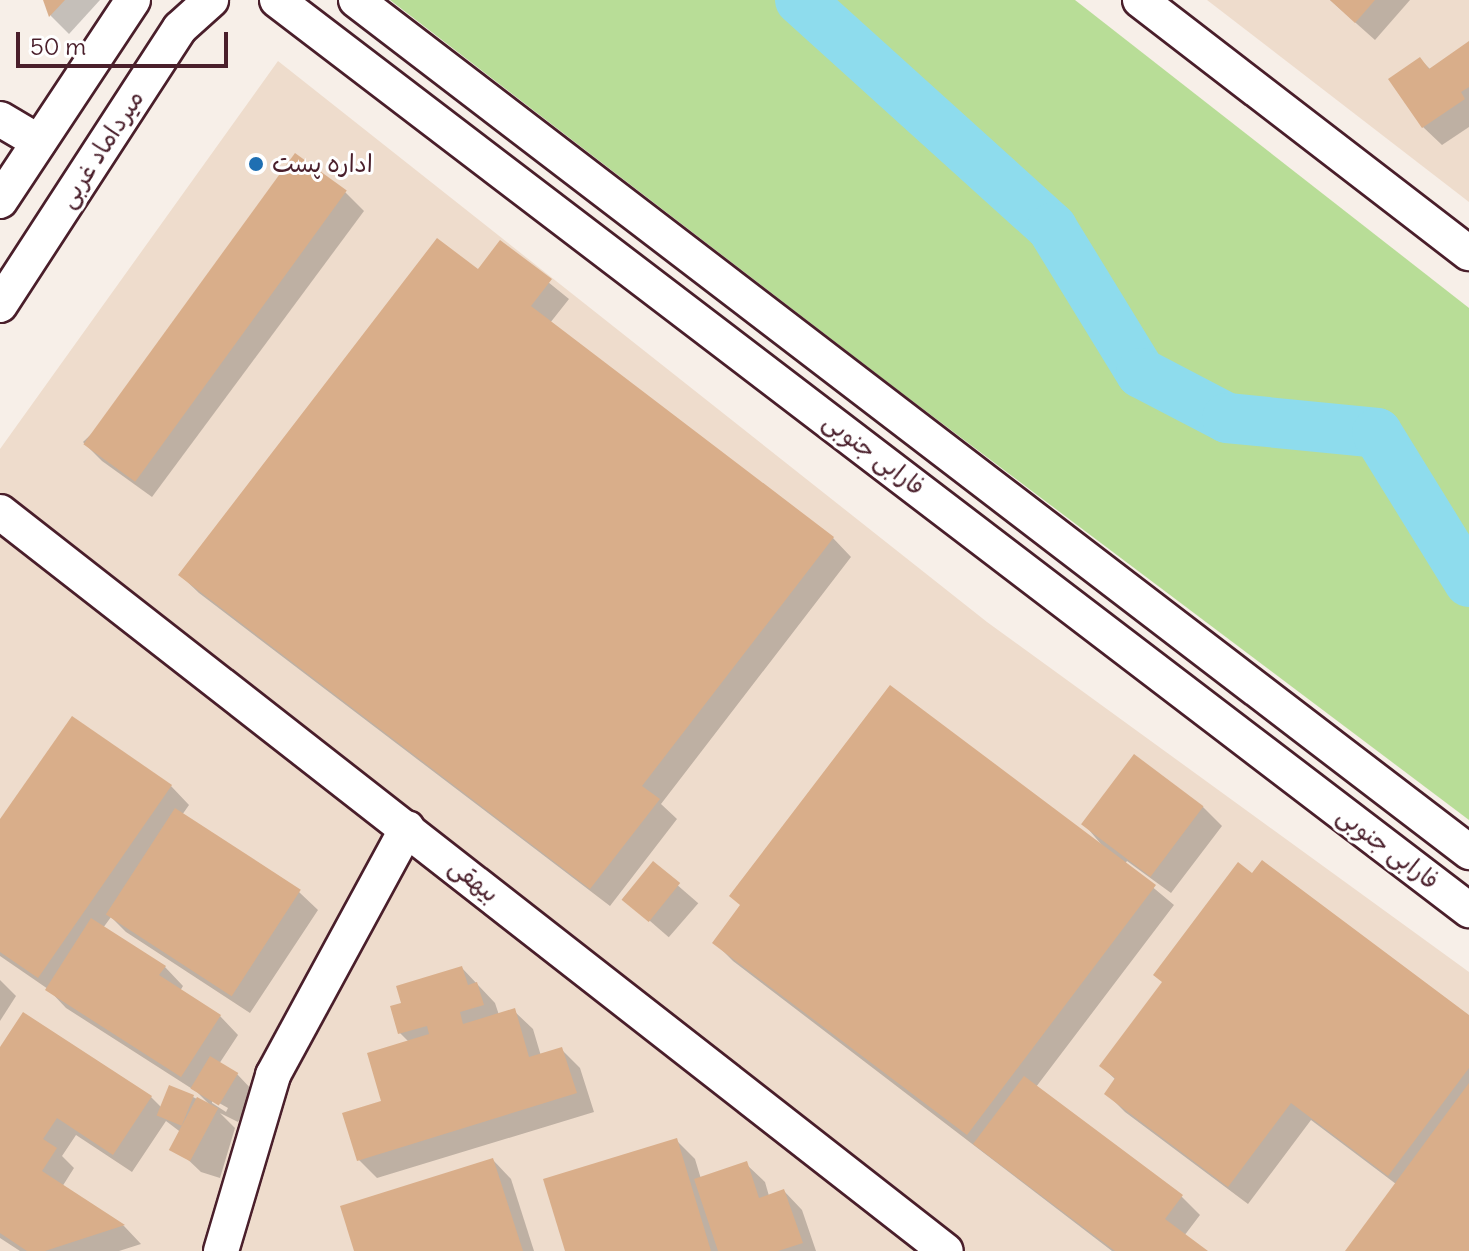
<!DOCTYPE html>
<meta charset="utf-8">
<style>
body{margin:0}
#map{position:relative;width:1469px;height:1251px;overflow:hidden;background:#f7efe8;font-family:Delius,"Playpen Sans Arabic",sans-serif}
div>[style]{position:absolute}
.built>*{inset:0;background:#eedccc}
.green>*{inset:0;background:#b8dd97}
.shadow>*{inset:0;background:#0003;transform-origin:0 0}
.river>*{height:50px;margin:-25px;padding:0 25px;transform-origin:25px;border-radius:25px;background:#8edced}
.building>*{inset:0;background:#d9ae8a;transform-origin:0 0}
.roads{filter:drop-shadow(2px 0 #4a1f2b) drop-shadow(-2px 0 #4a1f2b) drop-shadow(0 2px #4a1f2b) drop-shadow(0 -2px #4a1f2b)}
.minor>*{height:34px;margin:-17px;padding:0 17px;transform-origin:17px;border-radius:17px;background:#fff}
.dots>*{width:22px;height:22px;translate:-50% -50%;box-sizing:border-box;border:4px solid #fff;border-radius:50%}
span{translate:-50% -50%;white-space:nowrap;text-align:center;line-height:1.15;-webkit-text-stroke:6px #fff;paint-order:stroke}
.street-label{font-size:24px;color:#4a1f2b}
.poi-label{font-size:24px;color:#4a1f2b}
.left{translate:0 -50%;text-align:left}
.scale{position:absolute;left:16px;top:32px;width:212px;height:36px;box-sizing:border-box;border:4px solid #4a1f2b;border-top:0;padding-left:10px;font-size:24px;line-height:28px;white-space:nowrap;color:#4a1f2b;-webkit-text-stroke:6px #fff;paint-order:stroke}
</style>
<div id="map">
<div class="built">
<i style="clip-path:polygon(1207px 0,1469px 0,1469px 202px)"></i>
<i style="clip-path:polygon(278px 61px,987px 622px,1469px 972px,1469px 1251px,0 1251px,0 449px)"></i>
</div>
<div class="green">
<i style="clip-path:polygon(390px 0,1075px 0,1469px 308px,1469px 820px,899px 391px)"></i>
</div>
<div class="shadow">
<i style="clip-path:polygon(45px 0,100px 0,69px 34px,51px 16px)"></i>
<i style="clip-path:polygon(1330px 0,1410px 0,1375px 40px)"></i>
<i style="clip-path:polygon(1469px 44px,1469px 127px,1442px 145px,1423px 127px,1420px 59px,1431px 70px)"></i>
<i style="clip-path:polygon(345px 192px,364px 211px,152px 497px,102px 461px,83px 442px)"></i>
<i style="clip-path:polygon(500px 243px,569px 299px,550px 323px,833px 538px,851px 557px,661px 804px,677px 819px,610px 906px,199px 593px,180px 575px,478px 272px)"></i>
<i style="clip-path:polygon(1134px 756px,1203px 807px,1222px 826px,1171px 893px,1127px 861px,1125px 864px,1174px 905px,1036px 1087px,1181px 1196px,1200px 1215px,1184px 1236px,1204px 1251px,1112px 1251px,733px 961px,714px 942px,1106px 850px,1084px 824px)"></i>
<i style="clip-path:polygon(evenodd,171px 786px,189px 805px,182px 815px,299px 892px,318px 910px,250px 1013px,126px 932px,111px 917px,103px 928px,165px 967px,183px 986px,180px 991px,220px 1016px,238px 1035px,219px 1064px,237px 1074px,255px 1093px,238px 1122px,220px 1113px,235px 1128px,220px 1178px,201px 1172px,182px 1154px,187px 1137px,166px 1121px,132px 1172px,76px 1135px,62px 1156px,74px 1168px,62px 1187px,124px 1226px,141px 1244px,119px 1251px,20px 1251px,0 1238px,0 1051px,151px 1097px,162px 1108px,193px 1097px,211px 1106px,197px 1092px,66px 1008px,48px 989px,0 956px,0 822px,171px 786px,212px 1099px,228px 1108px,226px 1112px,212px 1103px,212px 1099px)"></i>
<i style="left:653px;top:864px;width:60px;height:45px;rotate:41deg"></i>
<i style="clip-path:polygon(462px 968px,495px 1003px,499px 1015px,514px 1011px,533px 1029px,541px 1056px,562px 1050px,580px 1068px,594px 1112px,377px 1178px,358px 1159px,409px 1042px,400px 1033px,404px 1004px)"></i>
<i style="clip-path:polygon(0 980px,16px 996px,0 1021px)"></i>
<i style="clip-path:polygon(1469px 1017px,1469px 1251px,1347px 1251px,1396px 1184px,1311px 1120px,1248px 1204px,1125px 1112px,1106px 1093px,1116px 1080px,1101px 1066px)"></i>
<i style="clip-path:polygon(676px 1140px,695px 1159px,701px 1179px,746px 1164px,765px 1182px,769px 1196px,784px 1191px,802px 1210px,816px 1251px,567px 1251px)"></i>
<i style="clip-path:polygon(493px 1160px,511px 1179px,534px 1251px,356px 1251px)"></i>
</div>
<div class="river">
<i style="left:800px;top:0;width:340px;rotate:42.1deg"></i>
<i style="left:1052px;top:228px;width:170px;rotate:58.5deg"></i>
<i style="left:1141px;top:373px;width:97px;rotate:27.6deg"></i>
<i style="left:1227px;top:418px;width:151px;rotate:5.7deg"></i>
<i style="left:1377px;top:433px;width:175px;rotate:58.3deg"></i>
</div>
<div class="building">
<i style="clip-path:polygon(43px 0,65px 0,49px 17px)"></i>
<i style="clip-path:polygon(1330px 0,1375px 0,1355px 23px)"></i>
<i style="clip-path:polygon(1469px 41px,1469px 87px,1461px 92px,1465px 99px,1422px 128px,1388px 79px,1420px 57px,1429px 69px)"></i>
<i style="left:295px;top:153px;width:64px;height:360px;rotate:36deg"></i>
<i style="clip-path:polygon(437px 238px,478px 269px,500px 240px,552px 279px,531px 306px,834px 537px,642px 786px,660px 799px,590px 889px,178px 575px)"></i>
<i style="clip-path:polygon(890px 685px,1156px 885px,967px 1135px,712px 943px,740px 905px,729px 896px)"></i>
<i style="clip-path:polygon(72px 716px,172px 785px,38px 978px,0 952px,0 819px)"></i>
<i style="left:1134px;top:754px;width:87px;height:88px;rotate:37deg"></i>
<i style="left:175px;top:808px;width:150px;height:127px;rotate:33deg"></i>
<i style="clip-path:polygon(1262px 860px,1469px 1015px,1469px 1068px,1388px 1176px,1291px 1103px,1228px 1187px,1104px 1094px,1115px 1078px,1099px 1066px,1162px 982px,1153px 975px,1238px 862px,1252px 873px)"></i>
<i style="left:653px;top:861px;width:35px;height:50px;rotate:39deg"></i>
<i style="clip-path:polygon(91px 918px,166px 966px,159px 975px,221px 1015px,181px 1077px,45px 990px)"></i>
<i style="clip-path:polygon(462px 966px,468px 985px,477px 982px,484px 1005px,460px 1012px,463px 1024px,515px 1008px,529px 1057px,562px 1047px,577px 1093px,357px 1161px,342px 1113px,381px 1101px,367px 1053px,429px 1034px,427px 1026px,398px 1034px,390px 1006px,401px 1003px,396px 986px)"></i>
<i style="clip-path:polygon(23px 1012px,152px 1096px,113px 1155px,57px 1118px,43px 1139px,57px 1148px,42px 1171px,125px 1225px,45px 1251px,27px 1251px,0 1233px,0 1047px)"></i>
<i style="left:210px;top:1056px;width:33px;height:38px;rotate:31deg"></i>
<i style="clip-path:polygon(1024px 1076px,1183px 1195px,1165px 1219px,1208px 1251px,1115px 1251px,973px 1144px)"></i>
<i style="clip-path:polygon(1469px 1083px,1469px 1251px,1345px 1251px)"></i>
<i style="left:169px;top:1085px;width:27px;height:33px;rotate:22deg"></i>
<i style="left:197px;top:1097px;width:24px;height:60px;rotate:28deg"></i>
<i style="clip-path:polygon(677px 1138px,711px 1251px,565px 1251px,543px 1179px)"></i>
<i style="clip-path:polygon(493px 1158px,523px 1251px,354px 1251px,340px 1206px)"></i>
<i style="clip-path:polygon(747px 1161px,759px 1198px,784px 1189px,803px 1243px,778px 1251px,718px 1251px,694px 1179px)"></i>
</div>
<div class="roads">
<div class="minor">
<i style="left:277px;top:0;width:1500px;rotate:37.36deg"></i>
<i style="left:356px;top:0;width:1402px;rotate:37.43deg"></i>
<i style="left:1140px;top:0;width:415px;rotate:37.6deg"></i>
<i style="left:0;top:119px;width:45px;rotate:30.5deg"></i>
<i style="left:0;top:201px;width:241px;rotate:-56.5deg"></i>
<i style="left:0;top:305px;width:330px;rotate:-57deg"></i>
<i style="left:180px;top:28px;width:42px;rotate:-42.1deg"></i>
<i style="left:0;top:512px;width:1200px;rotate:38deg"></i>
<i style="left:221px;top:1251px;width:184px;rotate:-73.5deg"></i>
<i style="left:273px;top:1075px;width:281px;rotate:-61.5deg"></i>
</div>
</div>
<div class="dots">
<i style="left:256px;top:164px;background:#1f6fb2"></i>
</div>
<div class="street-label">
<span style="left:101px;top:149px;rotate:-57deg">میرداماد غربی</span>
<span style="left:874px;top:454px;rotate:37deg">فارابی جنوبی</span>
<span style="left:1388px;top:848px;rotate:37deg">فارابی جنوبی</span>
<span style="left:474px;top:880px;rotate:38deg">بیهقی</span>
</div>
<div class="poi-label">
<span class="left" style="left:272px;top:164px">اداره پست</span>
</div>
<div class="scale">50 m</div>
</div>
